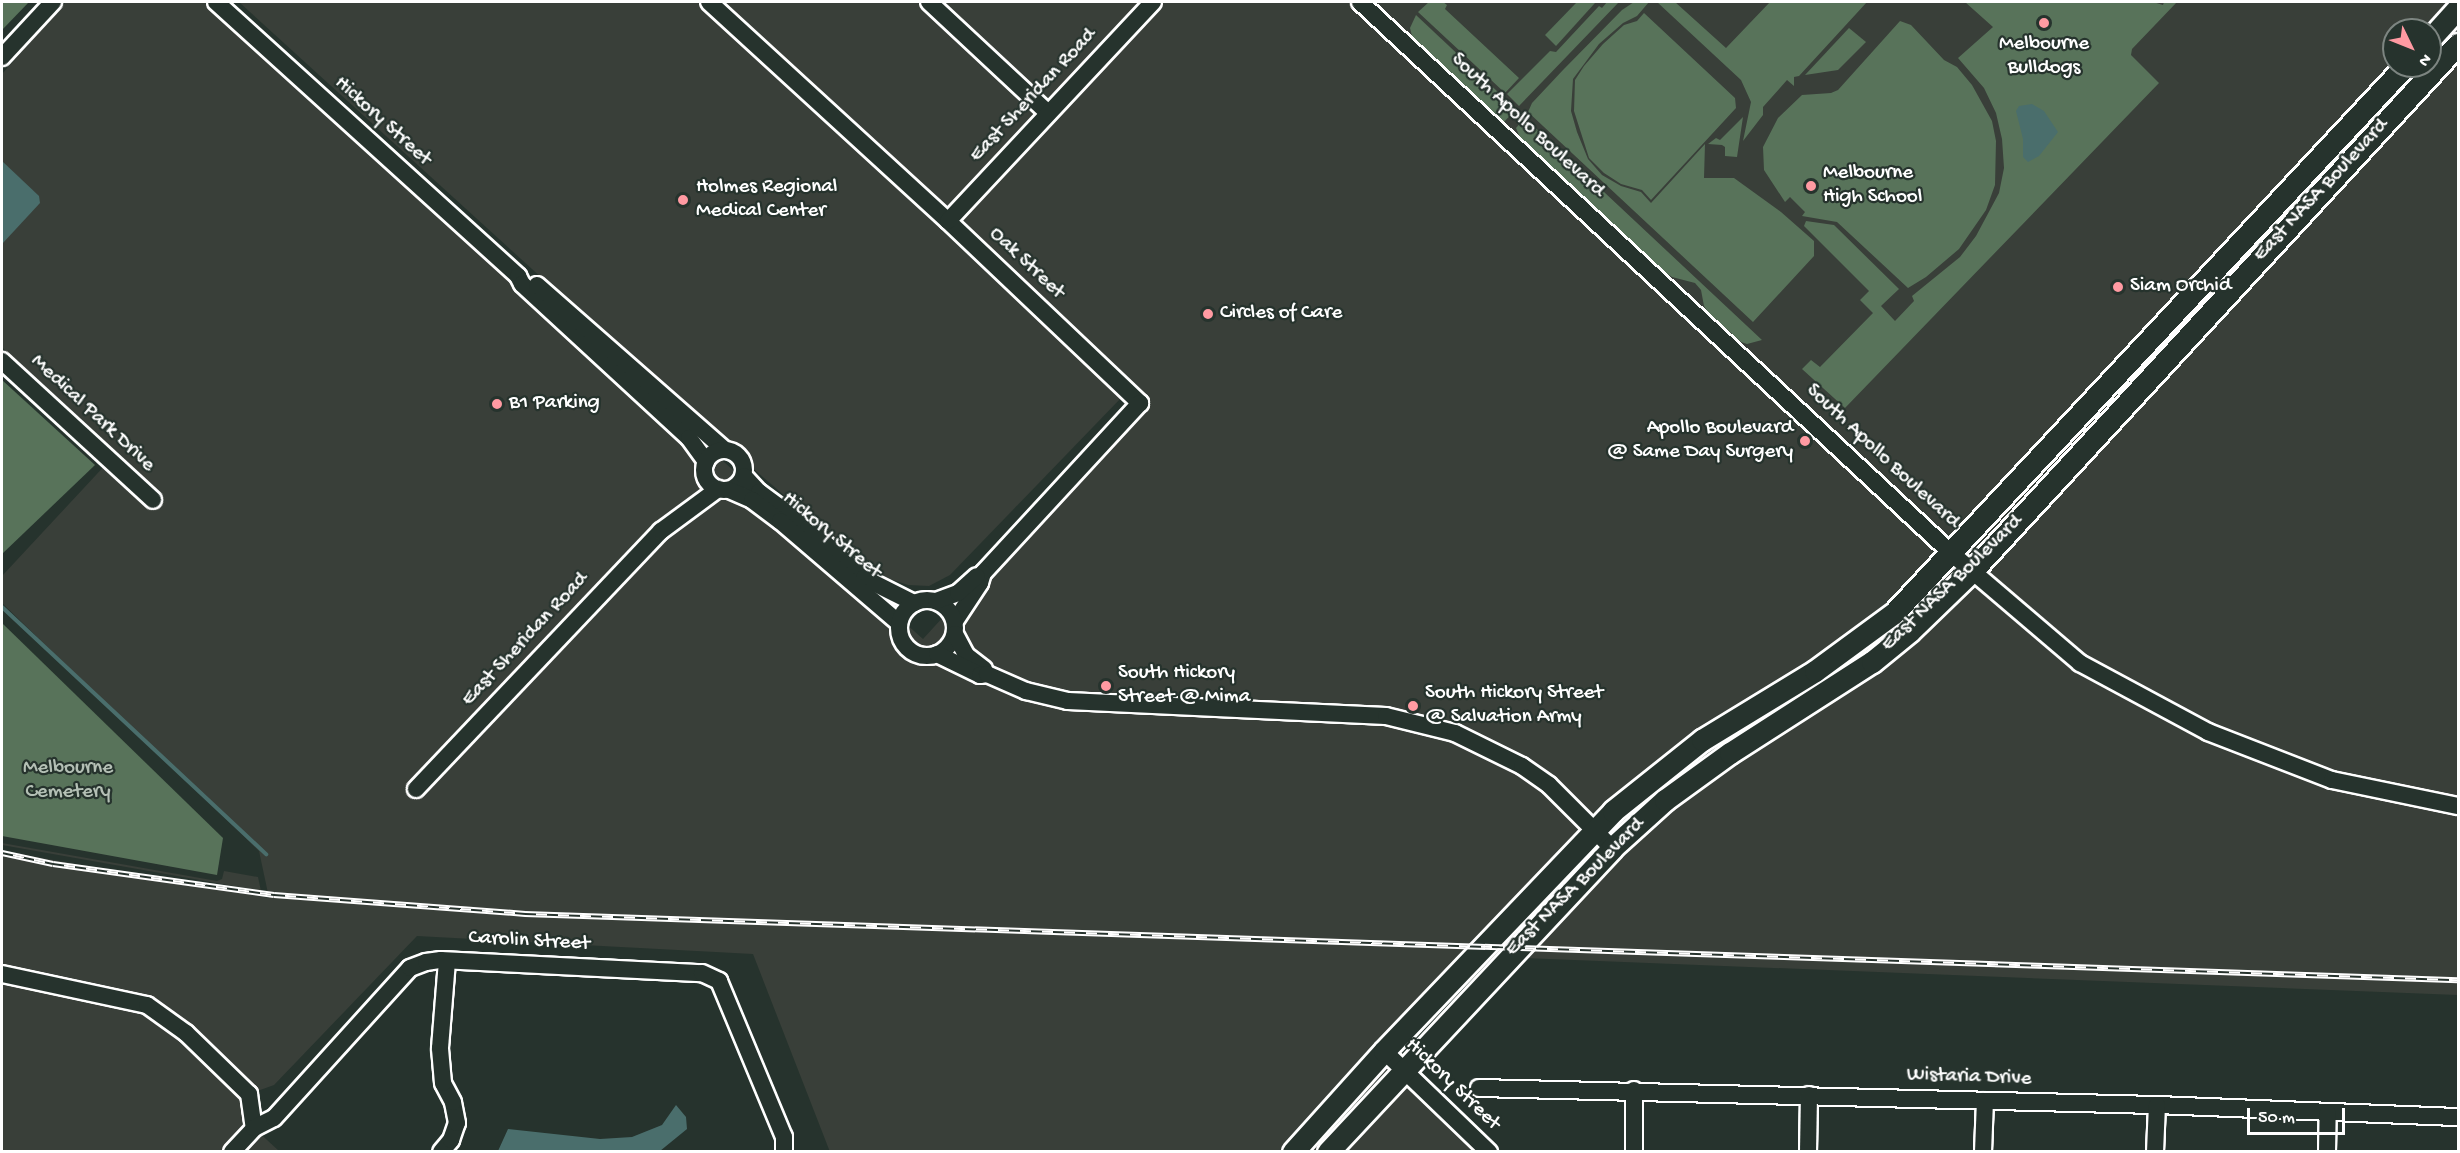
<!DOCTYPE html>
<style>
body{margin:0}
#map{position:relative;width:2460px;height:1153px;overflow:hidden;background:#26332d;font-family:"Gochi Hand",sans-serif}
div>[style]{position:absolute}
.built>*{inset:0;background:#393f39}
.green>*{inset:0;background:#58735a}
.water>*{inset:0;background:#4a6e6c}
.stream>*{height:4px;margin:-2px;padding:0 2px;transform-origin:2px;border-radius:2px;background:#4a6e6c}
.roads{filter:drop-shadow(2px 0 #fff) drop-shadow(-2px 0 #fff) drop-shadow(0 2px #fff) drop-shadow(0 -2px #fff)}
.minor>*{height:16px;margin:-8px;padding:0 8px;transform-origin:8px;border-radius:8px;background:#26332d}
.minor>.ring{margin:-8px;padding:0;box-sizing:content-box;background:none;border:16px solid #26332d;border-radius:50%}
.major>*{height:21px;margin:-10.5px;padding:0 10.5px;transform-origin:10.5px;border-radius:10.5px;background:#26332d}
.rail>*{height:6px;margin-top:-3px;transform-origin:0;background:repeating-linear-gradient(90deg,#26332d 0 11px,#fff 0 22px);box-sizing:border-box;border-block:2px solid #fff}
.dots>*{width:16px;height:16px;translate:-50% -50%;box-sizing:border-box;border:3px solid #26332d;border-radius:50%}
span{translate:-50% -50%;white-space:nowrap;text-align:center;line-height:1.15;-webkit-text-stroke:4.5px #26332d;paint-order:stroke}
.poi-label{font-size:21px;color:#fff}
.left{translate:0 -50%;text-align:left}
.right{translate:-100% -50%;text-align:right}
.street-label{font-size:21px;color:#fff}
.park-label{font-size:21px;color:#b4c0b5}
.frame{position:absolute;inset:0;border:3px solid #fff;pointer-events:none}
.north{position:absolute;left:2382px;top:18px;width:60px;height:60px;box-sizing:border-box;background:#26332d;border:2px solid #7d8581;border-radius:50%;rotate:133deg;font-size:16px;font-weight:700;line-height:24px;text-align:center;color:#fff}
.north::after{content:'';display:block;margin:auto;width:21px;height:27px;background:#ff9aa2;clip-path:polygon(50% 0,100% 100%,50% 72%,0 100%)}
.scale{position:absolute;left:2247px;top:1108px;width:98px;height:27px;box-sizing:border-box;border:3px solid #fff;border-top:0;padding-left:8px;font-size:18px;line-height:21px;white-space:nowrap;color:#fff;-webkit-text-stroke:4px #26332d;paint-order:stroke}
</style>
<div id="map">
<div class="built">
<i style="clip-path:polygon(evenodd,66px 2px,225px 2px,724px 462px,923px 639px,1139px 403px,709px 2px,2458px 2px,2458px 995px,1473px 956px,1384px 1051px,1494px 1151px,830px 1152px,753px 954px,417px 936px,274px 1085px,249px 1094px,254px 1128px,279px 1151px,2px 1151px,2px 851px,269px 898px,259px 851px,2px 603px,2px 576px,109px 461px,2px 347px,2px 74px,66px 2px,2394px 30px,2430px 30px,2430px 66px,2394px 66px,2394px 30px)"></i>
<i style="clip-path:polygon(239px 2px,698px 2px,1121px 398px,950px 575px,929px 586px,908px 585px,890px 579px,865px 565px,713px 434px)"></i>
<i style="clip-path:polygon(2px 843px,217px 881px,222px 879px,224px 871px,258px 877px,261px 891px,2px 845px)"></i>
</div>
<div class="green">
<i style="clip-path:polygon(2px 2px,29px 2px,2px 30px)"></i>
<i style="clip-path:polygon(1429px 2px,1443px 2px,1447px 5px,1445px 9px,1519px 78px,1505px 93px,1418px 12px)"></i>
<i style="clip-path:polygon(1577px 2px,1595px 3px,1556px 46px,1545px 35px)"></i>
<i style="clip-path:polygon(1607px 2px,1619px 2px,1519px 106px,1507px 94px,1550px 51px,1556px 52px,1599px 6px,1602px 8px)"></i>
<i style="clip-path:polygon(1634px 2px,1649px 2px,1637px 16px,1623px 23px,1599px 44px,1573px 79px,1571px 111px,1577px 132px,1588px 159px,1602px 175px,1621px 186px,1641px 192px,1651px 203px,1705px 144px,1704px 178px,1734px 178px,1781px 212px,1814px 241px,1814px 256px,1753px 322px,1528px 112px,1532px 103px,1563px 70px,1622px 10px)"></i>
<i style="clip-path:polygon(1657px 2px,1675px 2px,1726px 48px,1770px 2px,1867px 2px,1799px 76px,1794px 77px,1794px 86px,1787px 80px,1763px 107px,1763px 115px,1743px 141px,1751px 102px,1741px 80px)"></i>
<i style="clip-path:polygon(1965px 2px,2153px 2px,2163px 5px,2164px 2px,2177px 2px,2132px 49px,2131px 55px,2159px 83px,1845px 408px,1802px 369px,1811px 360px,1820px 367px,1873px 313px,1860px 300px,1869px 291px,1804px 226px,1806px 221px,1834px 225px,1899px 289px,1881px 306px,1895px 321px,1914px 301px,1912px 296px,1960px 257px,1976px 236px,1999px 193px,2004px 168px,2002px 139px,1996px 113px,1984px 88px,1958px 58px,1993px 27px)"></i>
<i style="clip-path:polygon(1644px 13px,1735px 98px,1736px 108px,1651px 200px,1642px 190px,1621px 184px,1604px 173px,1589px 158px,1574px 111px,1575px 80px,1584px 66px,1603px 44px,1624px 25px,1637px 21px)"></i>
<i style="clip-path:polygon(1416px 15px,1516px 109px,1504px 122px,1412px 36px,1410px 28px)"></i>
<i style="clip-path:polygon(1900px 21px,1911px 25px,1944px 60px,1957px 67px,1972px 85px,1992px 121px,1996px 141px,1995px 185px,1986px 210px,1959px 249px,1926px 277px,1908px 288px,1837px 222px,1802px 216px,1805px 212px,1790px 197px,1785px 202px,1764px 170px,1763px 147px,1778px 118px,1802px 95px,1831px 93px,1838px 90px)"></i>
<i style="clip-path:polygon(1849px 28px,1866px 42px,1838px 70px,1805px 75px)"></i>
<i style="clip-path:polygon(1743px 117px,1737px 157px,1725px 156px,1725px 147px,1722px 145px,1708px 144px,1716px 138px,1720px 140px)"></i>
<i style="clip-path:polygon(1525px 118px,1762px 340px,1747px 344px,1741px 342px,1708px 312px,1704px 306px,1701px 290px,1695px 283px,1672px 277px,1665px 272px,1521px 140px,1516px 128px)"></i>
<i style="clip-path:polygon(2px 380px,95px 465px,2px 554px)"></i>
<i style="clip-path:polygon(2px 623px,223px 838px,217px 875px,2px 836px)"></i>
</div>
<div class="water">
<i style="clip-path:polygon(2032px 104px,2044px 111px,2058px 132px,2039px 156px,2028px 162px,2023px 157px,2023px 139px,2016px 111px,2019px 106px)"></i>
<i style="clip-path:polygon(2px 161px,39px 196px,40px 203px,2px 244px)"></i>
<i style="clip-path:polygon(676px 1105px,686px 1117px,687px 1129px,660px 1151px,498px 1151px,508px 1129px,600px 1139px,632px 1137px,662px 1125px)"></i>
</div>
<div class="stream">
<i style="left:2px;top:607px;width:362px;rotate:43.1deg"></i>
</div>
<div class="roads">
<div class="minor">
<i style="left:216px;top:2px;width:408px;rotate:42.2deg"></i>
<i style="left:518px;top:276px;width:9px;rotate:63deg"></i>
<i style="left:522px;top:284px;width:227px;rotate:42.7deg"></i>
<i style="left:689px;top:438px;width:29px;rotate:54deg"></i>
<i style="left:709px;top:2px;width:324px;rotate:42.5deg"></i>
<i style="left:948px;top:221px;width:265px;rotate:43.5deg"></i>
<i style="left:1140px;top:403px;width:231px;rotate:132.7deg"></i>
<i style="left:983px;top:573px;width:10px;rotate:107deg"></i>
<i style="left:980px;top:583px;width:45px;rotate:123.3deg"></i>
<i style="left:929px;top:2px;width:163px;rotate:43deg"></i>
<i style="left:1360px;top:2px;width:807px;rotate:42.99deg"></i>
<i style="left:1950px;top:552px;width:171px;rotate:40.5deg"></i>
<i style="left:2080px;top:663px;width:145px;rotate:28.3deg"></i>
<i style="left:2208px;top:732px;width:133px;rotate:21.2deg"></i>
<i style="left:2332px;top:780px;width:129px;rotate:11.7deg"></i>
<i style="left:2px;top:57px;width:75px;rotate:-47.2deg"></i>
<i style="left:948px;top:221px;width:300px;rotate:-46.9deg"></i>
<i style="left:537px;top:285px;width:249px;rotate:41.3deg"></i>
<i style="left:2px;top:361px;width:205px;rotate:42.6deg"></i>
<i class="ring" style="left:704px;top:450px;width:24px;height:24px"></i>
<i style="left:744px;top:476px;width:22px;rotate:47deg"></i>
<i style="left:759px;top:492px;width:61px;rotate:36.3deg"></i>
<i style="left:808px;top:528px;width:75px;rotate:41.8deg"></i>
<i style="left:864px;top:578px;width:56px;rotate:26.6deg"></i>
<i style="left:729px;top:490px;width:25px;rotate:23deg"></i>
<i style="left:752px;top:500px;width:35px;rotate:37deg"></i>
<i style="left:780px;top:521px;width:157px;rotate:40.6deg"></i>
<i class="ring" style="left:899px;top:600px;width:40px;height:40px"></i>
<i style="left:936px;top:601px;width:23px;rotate:-20deg"></i>
<i style="left:958px;top:593px;width:25px;rotate:-42deg"></i>
<i style="left:955px;top:634px;width:24px;rotate:62deg"></i>
<i style="left:966px;top:655px;width:23px;rotate:38deg"></i>
<i style="left:937px;top:654px;width:48px;rotate:26deg"></i>
<i style="left:980px;top:675px;width:7px;rotate:-8deg"></i>
<i style="left:987px;top:674px;width:43px;rotate:23.6deg"></i>
<i style="left:1026px;top:691px;width:43px;rotate:13.4deg"></i>
<i style="left:1068px;top:701px;width:318px;rotate:2.7deg"></i>
<i style="left:1386px;top:716px;width:71px;rotate:13.8deg"></i>
<i style="left:1455px;top:733px;width:75px;rotate:26.2deg"></i>
<i style="left:1522px;top:766px;width:33px;rotate:35deg"></i>
<i style="left:1549px;top:785px;width:89px;rotate:45deg"></i>
<i style="left:416px;top:789px;width:356px;rotate:-46.5deg"></i>
<i style="left:661px;top:531px;width:71px;rotate:-36.4deg"></i>
<i style="left:2px;top:974px;width:148px;rotate:12.1deg"></i>
<i style="left:147px;top:1005px;width:48px;rotate:35.7deg"></i>
<i style="left:186px;top:1033px;width:88px;rotate:44.1deg"></i>
<i style="left:249px;top:1094px;width:34px;rotate:82deg"></i>
<i style="left:1384px;top:1051px;width:146px;rotate:43.9deg"></i>
<i style="left:1479px;top:1088px;width:678px;rotate:1.44deg"></i>
<i style="left:2157px;top:1105px;width:301px;rotate:2.3deg"></i>
<i style="left:232px;top:1152px;width:33px;rotate:-47deg"></i>
<i style="left:254px;top:1128px;width:22px;rotate:-27deg"></i>
<i style="left:274px;top:1118px;width:202px;rotate:-47.8deg"></i>
<i style="left:410px;top:968px;width:17px;rotate:-21deg"></i>
<i style="left:426px;top:962px;width:15px;rotate:-8deg"></i>
<i style="left:441px;top:960px;width:261px;rotate:2.9deg"></i>
<i style="left:702px;top:973px;width:19px;rotate:25deg"></i>
<i style="left:719px;top:981px;width:169px;rotate:67.4deg"></i>
<i style="left:784px;top:1137px;width:15px;rotate:90deg"></i>
<i style="left:441px;top:1152px;width:16px;rotate:-50deg"></i>
<i style="left:451px;top:1140px;width:18px;rotate:-71deg"></i>
<i style="left:457px;top:1123px;width:21px;rotate:-101deg"></i>
<i style="left:453px;top:1102px;width:21px;rotate:-118deg"></i>
<i style="left:443px;top:1083px;width:35px;rotate:-95deg"></i>
<i style="left:440px;top:1048px;width:87px;rotate:-85.4deg"></i>
<i style="left:1634px;top:1152px;width:62px;rotate:-90deg"></i>
<i style="left:1808px;top:1152px;width:57px;rotate:-89deg"></i>
<i style="left:1983px;top:1152px;width:51px;rotate:-87.8deg"></i>
<i style="left:2155px;top:1152px;width:47px;rotate:-87.6deg"></i>
<i style="left:2327px;top:1152px;width:39px;rotate:-89deg"></i>
</div>
<div class="major">
<i style="left:2430px;top:39px;width:42px;rotate:-47.9deg"></i>
<i style="left:1293px;top:1152px;width:136px;rotate:-48deg"></i>
<i style="left:1384px;top:1051px;width:332px;rotate:-46.3deg"></i>
<i style="left:1613px;top:811px;width:114px;rotate:-38.6deg"></i>
<i style="left:1702px;top:740px;width:132px;rotate:-31.4deg"></i>
<i style="left:1815px;top:671px;width:98px;rotate:-36.3deg"></i>
<i style="left:1894px;top:613px;width:749px;rotate:-46.95deg"></i>
<i style="left:1328px;top:1152px;width:416px;rotate:-46.9deg"></i>
<i style="left:1612px;top:848px;width:72px;rotate:-42.2deg"></i>
<i style="left:1665px;top:800px;width:80px;rotate:-35.9deg"></i>
<i style="left:1730px;top:753px;width:169px;rotate:-32.7deg"></i>
<i style="left:1872px;top:662px;width:49px;rotate:-39.2deg"></i>
<i style="left:1910px;top:631px;width:86px;rotate:-44.1deg"></i>
<i style="left:1972px;top:571px;width:717px;rotate:-47.32deg"></i>
</div>
</div>
<div class="rail">
<i style="left:2px;top:853px;width:52px;rotate:12.2deg"></i>
<i style="left:53px;top:864px;width:223px;rotate:8deg"></i>
<i style="left:274px;top:895px;width:252px;rotate:4.3deg"></i>
<i style="left:525px;top:914px;width:1934px;rotate:1.96deg"></i>
</div>
<div class="dots">
<i style="left:2044px;top:23px;background:#ff9aa2"></i>
<i style="left:1811px;top:186px;background:#ff9aa2"></i>
<i style="left:683px;top:200px;background:#ff9aa2"></i>
<i style="left:2118px;top:287px;background:#ff9aa2"></i>
<i style="left:1208px;top:314px;background:#ff9aa2"></i>
<i style="left:497px;top:404px;background:#ff9aa2"></i>
<i style="left:1805px;top:441px;background:#ff9aa2"></i>
<i style="left:1106px;top:686px;background:#ff9aa2"></i>
<i style="left:1413px;top:706px;background:#ff9aa2"></i>
</div>
<div class="poi-label">
<span style="left:2044px;top:57px">Melbourne<br>Bulldogs</span>
<span class="left" style="left:1823px;top:186px">Melbourne<br>High School</span>
<span class="left" style="left:696px;top:200px">Holmes Regional<br>Medical Center</span>
<span class="left" style="left:2130px;top:287px">Siam Orchid</span>
<span class="left" style="left:1220px;top:314px">Circles of Care</span>
<span class="left" style="left:509px;top:404px">B1 Parking</span>
<span class="right" style="left:1793px;top:441px">Apollo Boulevard<br>@ Same Day Surgery</span>
<span class="left" style="left:1118px;top:686px">South Hickory<br>Street @ Mima</span>
<span class="left" style="left:1425px;top:706px">South Hickory Street<br>@ Salvation Army</span>
</div>
<div class="street-label">
<span style="left:1034px;top:96px;rotate:-47deg">East Sheridan Road</span>
<span style="left:382px;top:122px;rotate:42deg">Hickory Street</span>
<span style="left:1527px;top:126px;rotate:43deg">South Apollo Boulevard</span>
<span style="left:2322px;top:191px;rotate:-47deg">East NASA Boulevard</span>
<span style="left:1026px;top:264px;rotate:43deg">Oak Street</span>
<span style="left:92px;top:414px;rotate:43deg">Medical Park Drive</span>
<span style="left:1882px;top:457px;rotate:43deg">South Apollo Boulevard</span>
<span style="left:831px;top:536px;rotate:40deg">Hickory Street</span>
<span style="left:1953px;top:584px;rotate:-44deg">East NASA Boulevard</span>
<span style="left:526px;top:640px;rotate:-47deg">East Sheridan Road</span>
<span style="left:1576px;top:888px;rotate:-45deg">East NASA Boulevard</span>
<span style="left:529px;top:942px;rotate:3deg">Carolin Street</span>
<span style="left:1969px;top:1078px;rotate:2deg">Wistaria Drive</span>
<span style="left:1452px;top:1085px;rotate:44deg">Hickory Street</span>
</div>
<div class="park-label">
<span style="left:68px;top:781px">Melbourne<br>Cemetery</span>
</div>
<div class="frame"></div>
<div class="north">N</div>
<div class="scale">50 m</div>
</div>
